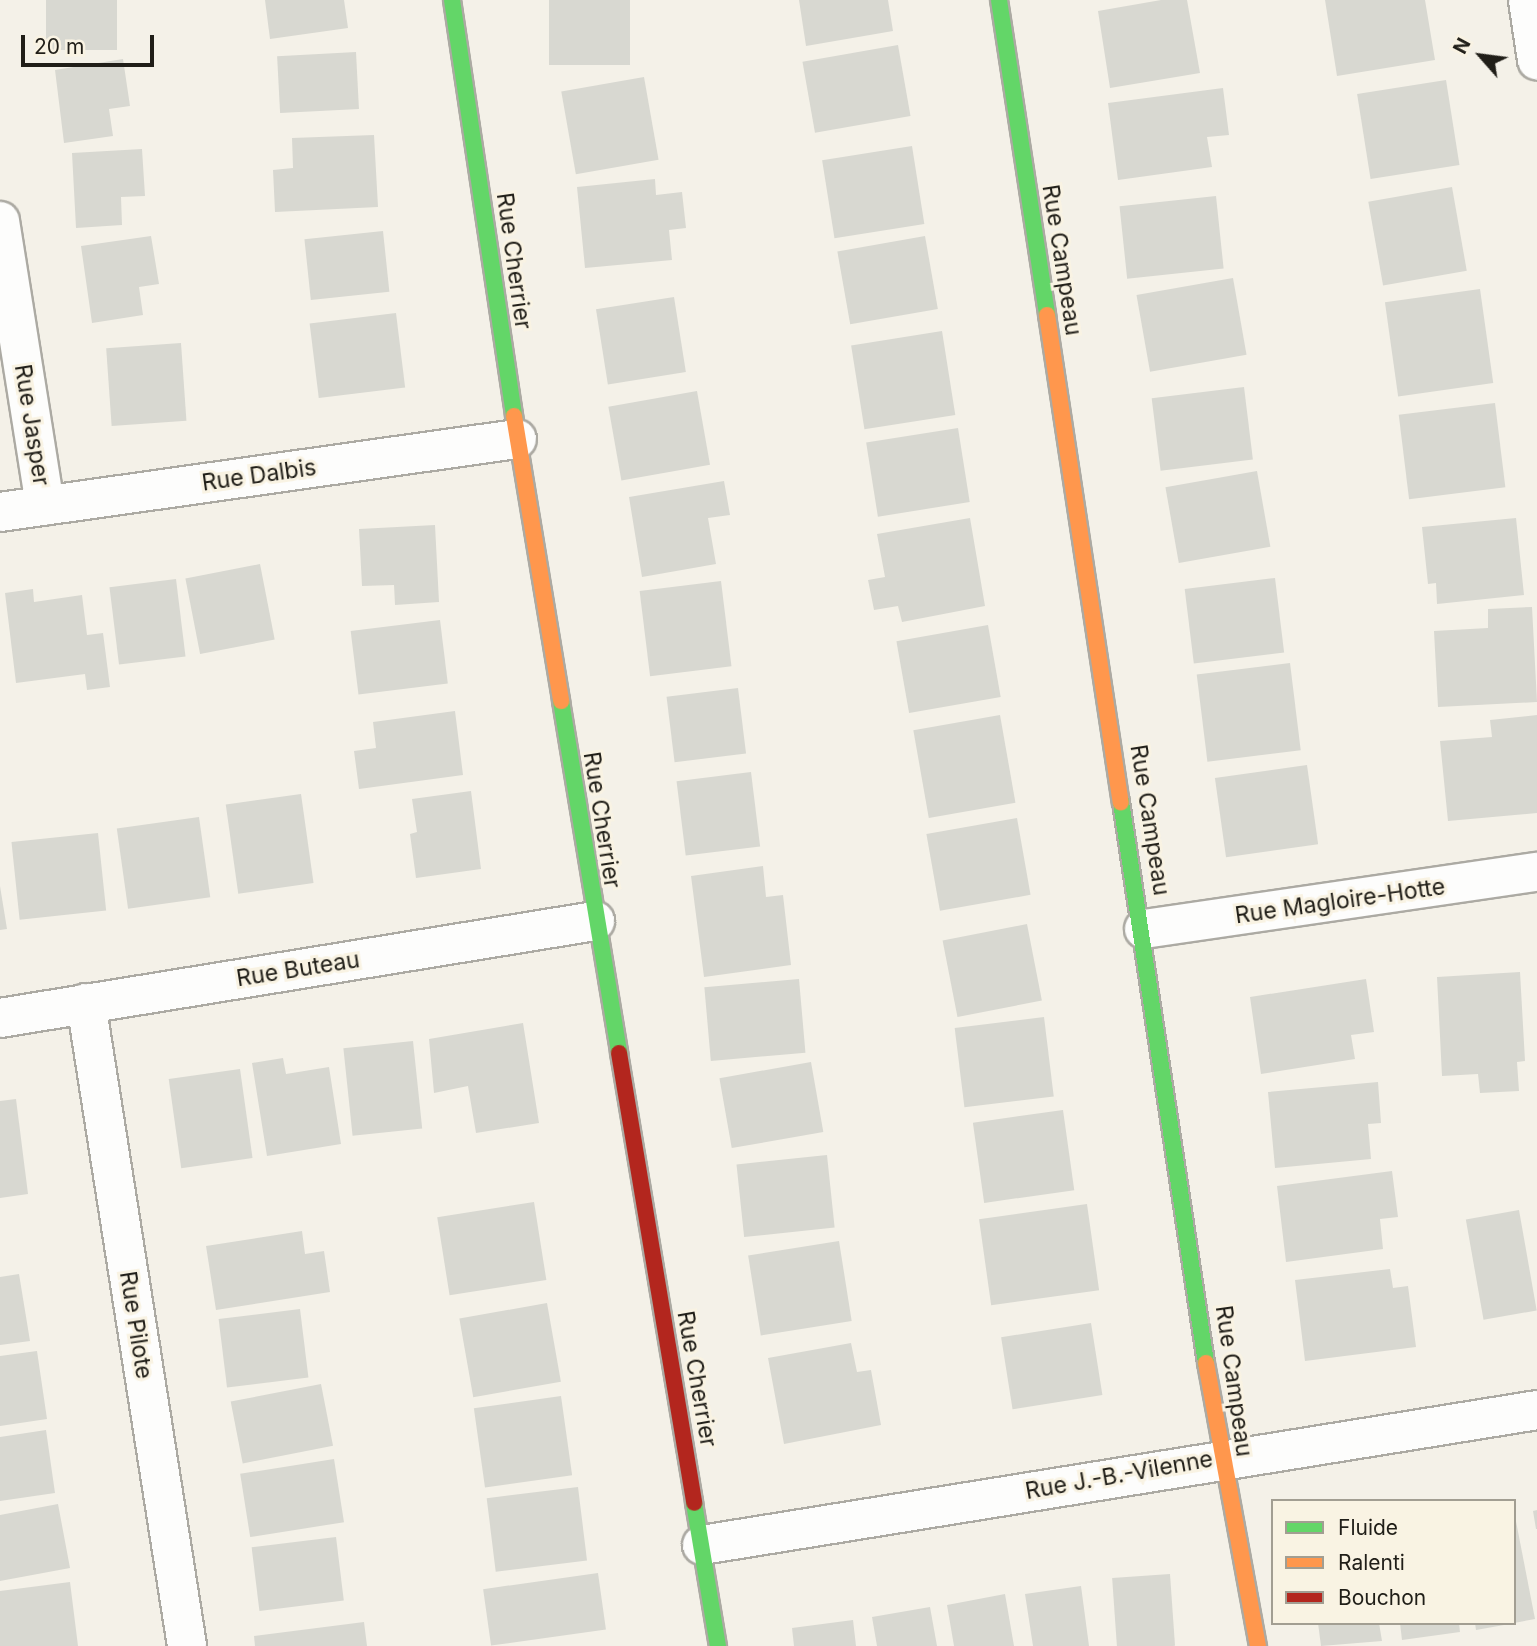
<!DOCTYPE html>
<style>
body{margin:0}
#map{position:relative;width:1537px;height:1646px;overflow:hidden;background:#f4f1e8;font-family:Inter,sans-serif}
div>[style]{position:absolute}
.building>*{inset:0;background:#d8d8d1;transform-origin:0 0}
.roads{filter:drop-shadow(2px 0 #acaaa3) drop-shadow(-2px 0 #acaaa3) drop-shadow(0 2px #acaaa3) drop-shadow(0 -2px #acaaa3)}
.street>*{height:38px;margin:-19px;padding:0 19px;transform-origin:19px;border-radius:19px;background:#fdfdfc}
.fast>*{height:16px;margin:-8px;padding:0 8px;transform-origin:8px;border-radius:8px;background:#63d668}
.slow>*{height:16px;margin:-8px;padding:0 8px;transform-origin:8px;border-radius:8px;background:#ff974d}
.jam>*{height:16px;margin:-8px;padding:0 8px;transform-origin:8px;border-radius:8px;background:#b3261e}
span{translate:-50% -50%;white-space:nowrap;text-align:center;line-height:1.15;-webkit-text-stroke:6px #f9f3e3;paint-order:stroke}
.street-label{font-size:23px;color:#201e18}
.legend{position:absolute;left:1271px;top:1499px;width:245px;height:126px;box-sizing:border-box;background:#f9f3e3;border:2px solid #a29e92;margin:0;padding:9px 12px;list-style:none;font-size:21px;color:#201e18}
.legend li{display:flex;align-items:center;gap:14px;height:35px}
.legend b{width:35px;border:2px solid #a29e92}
.north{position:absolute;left:1446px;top:21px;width:70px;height:70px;-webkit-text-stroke:5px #f9f3e3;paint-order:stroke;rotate:298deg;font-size:19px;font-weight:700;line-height:28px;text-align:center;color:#201e18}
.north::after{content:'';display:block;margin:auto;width:24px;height:32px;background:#201e18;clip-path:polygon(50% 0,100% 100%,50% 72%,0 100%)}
.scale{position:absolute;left:21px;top:35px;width:133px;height:32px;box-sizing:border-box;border:4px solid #201e18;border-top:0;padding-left:9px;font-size:21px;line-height:24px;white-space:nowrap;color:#201e18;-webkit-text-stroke:5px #f9f3e3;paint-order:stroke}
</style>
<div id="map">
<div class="building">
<i style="left:46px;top:0;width:71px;height:50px"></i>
<i style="clip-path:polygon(265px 0,344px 0,348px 28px,270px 39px)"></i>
<i style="left:549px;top:0;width:81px;height:65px"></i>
<i style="clip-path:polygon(799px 0,888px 0,893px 31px,806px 46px)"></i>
<i style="clip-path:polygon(1161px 0,1187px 0,1200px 73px,1110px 88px,1098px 11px)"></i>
<i style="clip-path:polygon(1325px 0,1425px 0,1435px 60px,1337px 76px)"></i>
<i style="left:898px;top:45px;width:72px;height:97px;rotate:80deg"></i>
<i style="left:356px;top:52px;width:57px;height:79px;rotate:87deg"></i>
<i style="clip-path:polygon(123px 59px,130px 106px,109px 109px,113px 136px,64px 143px,55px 70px)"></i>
<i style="left:644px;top:77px;width:84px;height:84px;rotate:80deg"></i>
<i style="left:1446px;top:80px;width:86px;height:90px;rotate:81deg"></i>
<i style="clip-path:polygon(1223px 88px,1229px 135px,1207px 137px,1212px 167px,1118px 180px,1108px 103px)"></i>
<i style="clip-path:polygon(374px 135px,378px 207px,275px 212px,273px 170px,293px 168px,292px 138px)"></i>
<i style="left:912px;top:146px;width:79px;height:91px;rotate:81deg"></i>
<i style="clip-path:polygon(142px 149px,145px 196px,121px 197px,122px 225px,76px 228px,72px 153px)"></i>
<i style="clip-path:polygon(655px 179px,656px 195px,682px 192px,686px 228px,669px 230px,672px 260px,585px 268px,577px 187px)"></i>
<i style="left:1452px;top:187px;width:85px;height:85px;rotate:80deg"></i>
<i style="left:1216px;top:196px;width:73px;height:97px;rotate:84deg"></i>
<i style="left:383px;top:231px;width:61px;height:79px;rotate:84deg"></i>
<i style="clip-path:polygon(151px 236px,159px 284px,139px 287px,143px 315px,92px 323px,81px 246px)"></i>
<i style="left:925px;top:236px;width:74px;height:89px;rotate:80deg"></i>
<i style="left:1233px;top:278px;width:78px;height:98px;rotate:80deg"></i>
<i style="left:1480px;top:289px;width:95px;height:96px;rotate:82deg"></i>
<i style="left:674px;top:297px;width:76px;height:79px;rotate:81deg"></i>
<i style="left:396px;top:313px;width:75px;height:87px;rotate:83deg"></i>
<i style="left:942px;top:331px;width:85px;height:92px;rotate:81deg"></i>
<i style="left:181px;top:343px;width:78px;height:75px;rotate:86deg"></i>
<i style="left:1244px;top:387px;width:73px;height:93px;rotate:83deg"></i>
<i style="left:697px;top:391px;width:75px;height:90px;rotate:80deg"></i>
<i style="left:1495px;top:403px;width:85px;height:97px;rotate:83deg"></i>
<i style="left:958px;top:428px;width:75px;height:93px;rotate:81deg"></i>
<i style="left:1257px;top:471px;width:77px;height:93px;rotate:80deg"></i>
<i style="clip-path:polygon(724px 481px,730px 515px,708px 518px,716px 564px,642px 577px,629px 497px)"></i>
<i style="clip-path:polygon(970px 518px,985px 606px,902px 622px,898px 606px,874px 610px,868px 580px,885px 577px,877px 534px)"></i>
<i style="clip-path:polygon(1516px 518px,1524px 595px,1437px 604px,1436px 583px,1428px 584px,1422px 527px)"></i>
<i style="clip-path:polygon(435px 525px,439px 602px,395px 605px,394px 585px,362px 586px,359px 529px)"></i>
<i style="left:260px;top:564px;width:77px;height:76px;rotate:79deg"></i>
<i style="left:1275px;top:578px;width:75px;height:91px;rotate:83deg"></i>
<i style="left:176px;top:579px;width:78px;height:67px;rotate:83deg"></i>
<i style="left:721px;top:581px;width:86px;height:82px;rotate:83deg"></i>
<i style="clip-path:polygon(33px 589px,34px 602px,82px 595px,87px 635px,103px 633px,110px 687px,87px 690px,85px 674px,16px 683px,5px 593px)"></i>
<i style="clip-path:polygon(1532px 607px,1537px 702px,1438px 707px,1434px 631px,1488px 628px,1488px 609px)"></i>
<i style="left:440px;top:620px;width:64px;height:90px;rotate:83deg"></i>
<i style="left:988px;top:625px;width:73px;height:93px;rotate:80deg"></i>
<i style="left:1290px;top:663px;width:88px;height:94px;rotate:83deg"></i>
<i style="left:738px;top:688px;width:66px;height:72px;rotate:83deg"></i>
<i style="clip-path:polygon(455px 711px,463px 775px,359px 789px,354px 751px,376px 748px,373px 722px)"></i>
<i style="left:1000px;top:715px;width:89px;height:88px;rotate:80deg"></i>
<i style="clip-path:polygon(1537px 715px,1537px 813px,1448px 821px,1440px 741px,1492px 737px,1490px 720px)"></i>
<i style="left:1307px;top:765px;width:80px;height:93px;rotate:82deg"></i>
<i style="left:751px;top:772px;width:75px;height:75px;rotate:83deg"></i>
<i style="clip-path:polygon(471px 791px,481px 869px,416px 878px,410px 834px,417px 832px,412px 799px)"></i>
<i style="left:301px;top:794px;width:90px;height:76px;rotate:82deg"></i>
<i style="left:199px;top:817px;width:81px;height:83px;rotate:82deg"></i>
<i style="left:1017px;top:818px;width:78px;height:92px;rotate:80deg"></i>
<i style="left:98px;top:833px;width:78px;height:87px;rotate:84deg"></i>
<i style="clip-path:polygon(763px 866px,766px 897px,783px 895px,791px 965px,704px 977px,691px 876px)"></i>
<i style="clip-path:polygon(0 886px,7px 929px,0 930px)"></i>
<i style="left:1027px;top:924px;width:78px;height:86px;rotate:79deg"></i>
<i style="clip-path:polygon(1520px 972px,1525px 1061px,1517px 1062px,1519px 1091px,1480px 1093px,1478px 1074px,1442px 1076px,1437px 977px)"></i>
<i style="left:799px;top:979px;width:74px;height:95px;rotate:85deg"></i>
<i style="clip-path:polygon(1366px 979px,1374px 1032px,1351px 1035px,1355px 1059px,1261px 1074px,1250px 997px)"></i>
<i style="left:1044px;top:1017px;width:80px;height:90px;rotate:83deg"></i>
<i style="clip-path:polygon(523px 1023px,539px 1123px,476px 1133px,468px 1086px,434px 1093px,429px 1039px)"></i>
<i style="left:413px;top:1041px;width:88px;height:70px;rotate:84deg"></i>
<i style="clip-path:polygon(283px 1058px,286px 1074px,329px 1067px,341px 1144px,267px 1156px,252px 1063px)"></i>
<i style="left:811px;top:1062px;width:71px;height:93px;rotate:80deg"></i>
<i style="left:240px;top:1069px;width:90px;height:72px;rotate:82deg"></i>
<i style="clip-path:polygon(1378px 1082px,1381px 1123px,1368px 1124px,1371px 1159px,1275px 1168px,1268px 1092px)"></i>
<i style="clip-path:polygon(16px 1099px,28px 1194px,0 1198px,0 1101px)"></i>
<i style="left:1063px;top:1110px;width:81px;height:91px;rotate:82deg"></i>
<i style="left:827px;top:1155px;width:73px;height:91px;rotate:84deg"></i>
<i style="clip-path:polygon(1392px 1171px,1398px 1217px,1380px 1219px,1383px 1249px,1286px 1262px,1277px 1186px)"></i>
<i style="left:534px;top:1202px;width:79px;height:98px;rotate:81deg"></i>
<i style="left:1087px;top:1204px;width:87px;height:109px;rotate:82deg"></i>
<i style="left:1519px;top:1210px;width:102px;height:54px;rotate:80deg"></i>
<i style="clip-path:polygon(302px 1231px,305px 1254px,324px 1251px,330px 1292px,216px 1310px,206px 1246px)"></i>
<i style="left:839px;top:1241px;width:81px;height:92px;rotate:81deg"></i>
<i style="clip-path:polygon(1390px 1269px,1393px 1288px,1408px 1286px,1416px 1347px,1305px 1361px,1295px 1280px)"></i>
<i style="clip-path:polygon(19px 1274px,30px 1341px,0 1345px,0 1277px)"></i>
<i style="left:547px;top:1303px;width:80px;height:89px;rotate:80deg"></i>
<i style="left:300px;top:1309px;width:69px;height:82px;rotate:83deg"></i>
<i style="left:1091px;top:1323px;width:73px;height:91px;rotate:81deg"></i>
<i style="clip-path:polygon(851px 1343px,857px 1372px,871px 1370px,881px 1425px,784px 1444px,768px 1358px)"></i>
<i style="clip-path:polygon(37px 1351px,47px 1419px,0 1426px,0 1356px)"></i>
<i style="left:321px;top:1384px;width:63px;height:92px;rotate:79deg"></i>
<i style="left:561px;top:1396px;width:80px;height:88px;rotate:82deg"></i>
<i style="clip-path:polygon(46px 1430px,55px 1493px,0 1501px,0 1437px)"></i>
<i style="left:334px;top:1459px;width:64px;height:95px;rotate:81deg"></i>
<i style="left:578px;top:1487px;width:74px;height:92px;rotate:83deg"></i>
<i style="clip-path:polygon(58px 1504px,70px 1568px,0 1581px,0 1515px)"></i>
<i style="clip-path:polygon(1537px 1510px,1537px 1529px,1536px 1529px,1533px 1511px)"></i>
<i style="clip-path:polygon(1514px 1511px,1535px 1619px,1514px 1623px)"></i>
<i style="left:336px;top:1537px;width:64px;height:85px;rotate:83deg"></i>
<i style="left:598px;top:1573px;width:57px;height:116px;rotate:82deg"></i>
<i style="left:1170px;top:1574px;width:72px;height:58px;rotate:86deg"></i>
<i style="clip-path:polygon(70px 1582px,78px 1646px,0 1646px,0 1591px)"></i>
<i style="clip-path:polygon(1081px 1586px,1089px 1646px,1033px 1646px,1025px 1594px)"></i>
<i style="clip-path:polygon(1005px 1594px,1014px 1646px,954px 1646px,947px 1605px)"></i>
<i style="clip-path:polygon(930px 1607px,937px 1646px,877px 1646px,872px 1617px)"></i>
<i style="clip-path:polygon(853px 1620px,856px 1646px,794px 1646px,792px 1628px)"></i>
<i style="clip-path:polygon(364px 1622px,367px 1646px,255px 1646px,254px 1636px)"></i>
<i style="clip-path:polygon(1318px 1623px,1379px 1623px,1382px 1641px,1321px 1646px)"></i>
<i style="clip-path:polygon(1400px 1623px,1459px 1623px,1460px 1632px,1402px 1640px)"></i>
<i style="clip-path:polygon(1475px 1623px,1504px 1623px,1504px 1625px,1476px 1630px)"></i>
</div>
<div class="roads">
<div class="street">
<i style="left:1528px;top:0;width:61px;rotate:81.5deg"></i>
<i style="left:0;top:221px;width:288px;rotate:81deg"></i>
<i style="left:0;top:512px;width:522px;rotate:-8.04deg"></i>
<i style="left:1144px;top:929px;width:397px;rotate:-8.3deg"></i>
<i style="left:86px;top:1003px;width:651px;rotate:81.07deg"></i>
<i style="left:0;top:1018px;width:603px;rotate:-9.26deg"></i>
<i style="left:702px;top:1545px;width:846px;rotate:-9.18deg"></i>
</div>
<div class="fast">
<i style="left:452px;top:0;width:421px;rotate:81.5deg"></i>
<i style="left:999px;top:0;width:319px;rotate:81.3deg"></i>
<i style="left:561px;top:701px;width:357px;rotate:80.6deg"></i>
<i style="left:1121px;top:802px;width:567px;rotate:81.38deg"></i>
<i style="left:694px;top:1503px;width:145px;rotate:80.5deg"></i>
</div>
<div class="slow">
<i style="left:1047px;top:315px;width:493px;rotate:81.4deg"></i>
<i style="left:514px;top:416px;width:289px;rotate:80.6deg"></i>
<i style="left:1206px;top:1363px;width:288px;rotate:79.6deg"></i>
</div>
<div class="jam">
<i style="left:619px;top:1053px;width:456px;rotate:80.5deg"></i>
</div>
</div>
<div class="street-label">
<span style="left:1062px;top:260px;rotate:81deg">Rue Campeau</span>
<span style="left:514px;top:261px;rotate:82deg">Rue Cherrier</span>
<span style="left:32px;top:425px;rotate:81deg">Rue Jasper</span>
<span style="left:259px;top:475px;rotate:-8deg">Rue Dalbis</span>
<span style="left:602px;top:820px;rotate:81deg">Rue Cherrier</span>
<span style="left:1150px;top:820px;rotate:81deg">Rue Campeau</span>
<span style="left:1340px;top:901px;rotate:-8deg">Rue Magloire-Hotte</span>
<span style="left:298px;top:969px;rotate:-9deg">Rue Buteau</span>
<span style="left:136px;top:1325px;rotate:81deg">Rue Pilote</span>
<span style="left:697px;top:1379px;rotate:80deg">Rue Cherrier</span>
<span style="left:1234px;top:1381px;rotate:82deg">Rue Campeau</span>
<span style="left:1119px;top:1475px;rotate:-10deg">Rue J.-B.-Vilenne</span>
</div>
<ul class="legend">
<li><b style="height:9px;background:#63d668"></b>Fluide</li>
<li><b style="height:9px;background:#ff974d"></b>Ralenti</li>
<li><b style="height:9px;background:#b3261e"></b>Bouchon</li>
</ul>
<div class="north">N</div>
<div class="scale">20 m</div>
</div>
